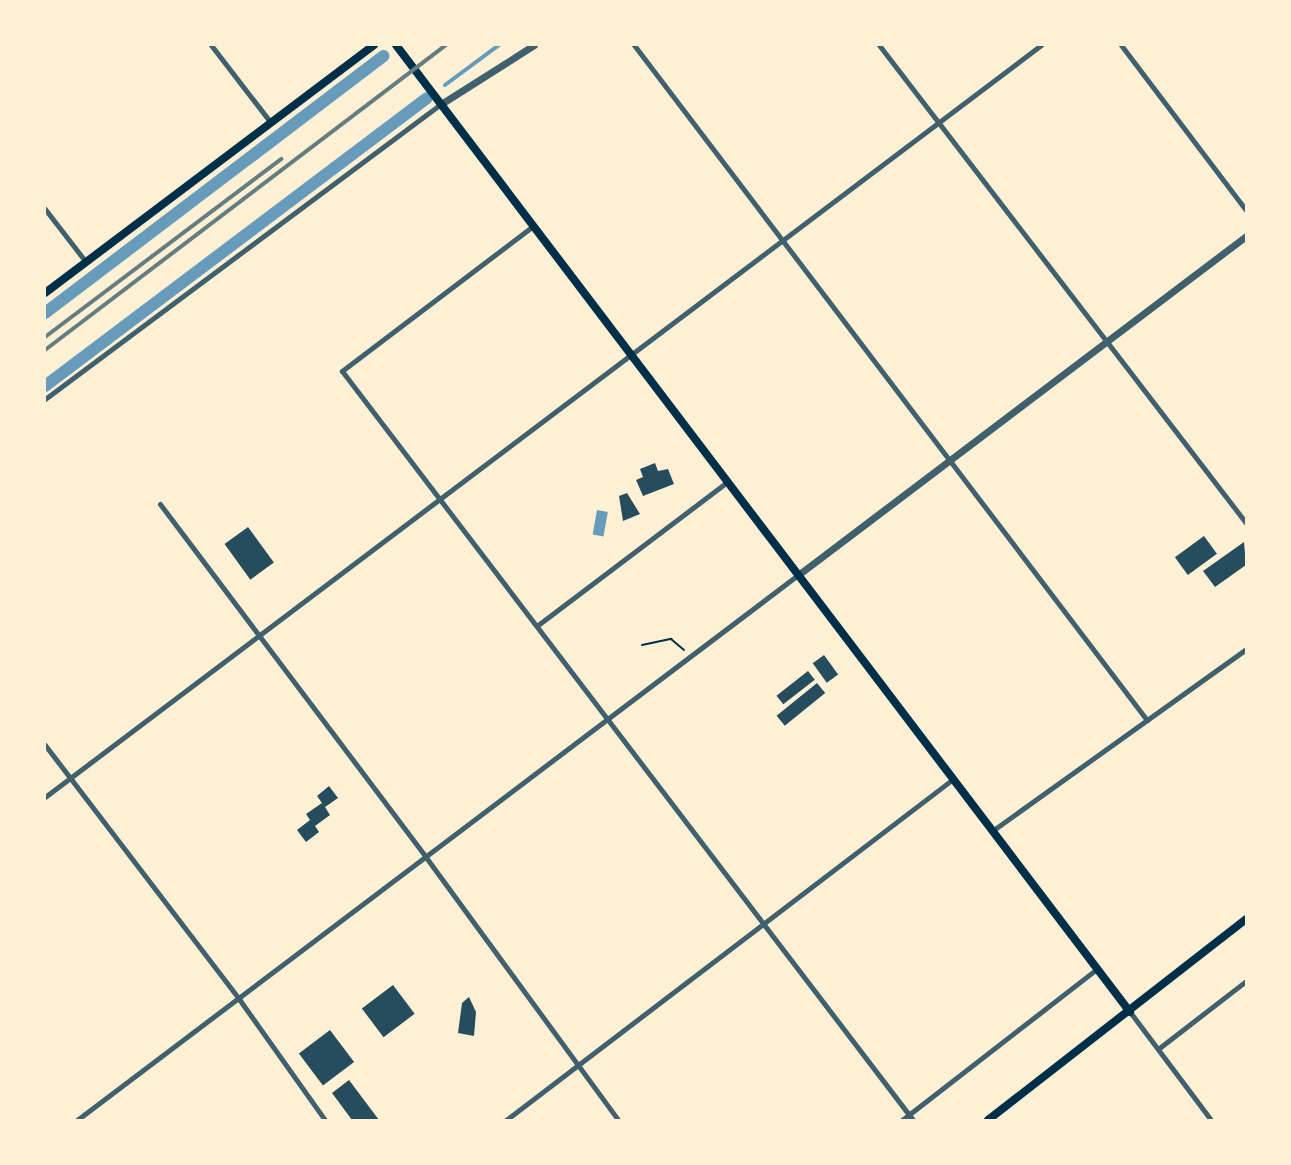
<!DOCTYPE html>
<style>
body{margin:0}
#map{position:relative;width:1291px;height:1165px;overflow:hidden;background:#fdf0d5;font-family:"Noto Sans",sans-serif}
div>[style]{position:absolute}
.water>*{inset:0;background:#669bbc;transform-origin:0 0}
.stream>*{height:4px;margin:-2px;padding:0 2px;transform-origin:2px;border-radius:2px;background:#669bbc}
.canal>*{height:12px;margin:-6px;padding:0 6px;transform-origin:6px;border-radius:6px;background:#669bbc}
.building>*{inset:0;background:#264d5e;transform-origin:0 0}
.path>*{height:2px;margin:-1px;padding:0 1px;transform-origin:1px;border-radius:1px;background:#003049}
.minor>*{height:5px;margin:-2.5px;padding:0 2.5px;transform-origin:2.5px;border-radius:2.5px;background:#3f606c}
.tertiary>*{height:7px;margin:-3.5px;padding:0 3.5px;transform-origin:3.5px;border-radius:3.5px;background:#3f606c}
.secondary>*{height:8px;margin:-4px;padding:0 4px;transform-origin:4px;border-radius:4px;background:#003049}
.primary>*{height:8px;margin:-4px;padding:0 4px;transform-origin:4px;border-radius:4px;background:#003049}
.rail>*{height:4px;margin:-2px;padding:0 2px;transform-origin:2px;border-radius:2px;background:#657d81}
span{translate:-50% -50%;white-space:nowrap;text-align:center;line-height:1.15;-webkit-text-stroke:5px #fdf0d5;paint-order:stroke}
.frame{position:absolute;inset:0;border:46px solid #fdf0d5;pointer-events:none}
</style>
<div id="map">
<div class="water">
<i style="left:597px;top:510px;width:11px;height:25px;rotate:10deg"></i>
</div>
<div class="stream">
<i style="left:445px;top:85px;width:67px;rotate:-36.5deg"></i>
</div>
<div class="canal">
<i style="left:45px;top:313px;width:425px;rotate:-37.2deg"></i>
<i style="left:45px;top:386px;width:478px;rotate:-37deg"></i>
</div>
<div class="building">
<i style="clip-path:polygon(655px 463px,658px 471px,668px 469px,674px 484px,643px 496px,636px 480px,643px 477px,640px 469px)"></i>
<i style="clip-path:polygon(627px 493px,640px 514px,623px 521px,619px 496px)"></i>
<i style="left:248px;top:527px;width:44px;height:29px;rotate:54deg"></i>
<i style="left:1204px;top:536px;width:22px;height:36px;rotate:54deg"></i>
<i style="clip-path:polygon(1244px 542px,1246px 565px,1215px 587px,1203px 571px)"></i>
<i style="left:824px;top:655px;width:24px;height:14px;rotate:54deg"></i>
<i style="left:808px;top:671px;width:11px;height:40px;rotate:52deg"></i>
<i style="left:817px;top:683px;width:13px;height:52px;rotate:51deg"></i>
<i style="clip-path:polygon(329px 786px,338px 798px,325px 807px,330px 815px,315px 826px,319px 832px,306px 842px,297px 830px,310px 820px,306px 814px,322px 803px,317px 796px)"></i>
<i style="left:393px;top:985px;width:36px;height:39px;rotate:53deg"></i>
<i style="clip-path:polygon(469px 997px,476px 1012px,474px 1036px,458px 1033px,462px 1003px)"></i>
<i style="left:330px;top:1030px;width:40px;height:39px;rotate:53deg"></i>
<i style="clip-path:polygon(349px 1080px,379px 1120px,352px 1120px,332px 1093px)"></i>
</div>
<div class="path">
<i style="left:642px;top:645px;width:30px;rotate:-12deg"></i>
<i style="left:671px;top:639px;width:17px;rotate:40deg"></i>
</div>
<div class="minor">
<i style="left:211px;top:45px;width:98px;rotate:52.4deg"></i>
<i style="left:634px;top:45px;width:848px;rotate:52.77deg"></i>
<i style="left:879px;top:45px;width:603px;rotate:52.48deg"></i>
<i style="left:1121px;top:45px;width:207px;rotate:52.9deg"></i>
<i style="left:45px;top:209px;width:67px;rotate:52.3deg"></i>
<i style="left:533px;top:226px;width:240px;rotate:142.8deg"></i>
<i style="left:342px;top:371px;width:942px;rotate:52.68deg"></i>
<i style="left:45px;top:399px;width:494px;rotate:-36.7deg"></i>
<i style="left:160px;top:504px;width:441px;rotate:53deg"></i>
<i style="left:425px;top:856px;width:327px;rotate:53.8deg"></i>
<i style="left:538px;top:625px;width:237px;rotate:-37.1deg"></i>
<i style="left:45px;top:745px;width:320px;rotate:52.6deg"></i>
<i style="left:239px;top:999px;width:148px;rotate:54.6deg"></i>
<i style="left:45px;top:797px;width:1248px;rotate:-37.05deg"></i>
<i style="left:992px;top:831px;width:312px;rotate:-35.6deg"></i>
<i style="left:1130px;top:1012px;width:135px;rotate:53.1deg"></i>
<i style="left:1158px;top:1049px;width:111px;rotate:-37.7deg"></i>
<i style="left:77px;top:1120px;width:904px;rotate:-37.09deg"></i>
<i style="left:506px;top:1120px;width:562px;rotate:-37.34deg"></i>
<i style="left:902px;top:1120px;width:247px;rotate:-37.8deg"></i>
</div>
<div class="tertiary">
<i style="left:441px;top:104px;width:110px;rotate:-32.4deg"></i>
<i style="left:798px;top:575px;width:562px;rotate:-37.11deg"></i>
</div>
<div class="secondary">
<i style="left:396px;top:45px;width:1214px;rotate:52.8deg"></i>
<i style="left:45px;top:293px;width:412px;rotate:-37deg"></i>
</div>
<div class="primary">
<i style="left:988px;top:1120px;width:327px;rotate:-37.9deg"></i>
</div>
<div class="rail">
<i style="left:45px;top:337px;width:296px;rotate:-37deg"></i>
<i style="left:45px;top:350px;width:504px;rotate:-37.26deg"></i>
</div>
<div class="frame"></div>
</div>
